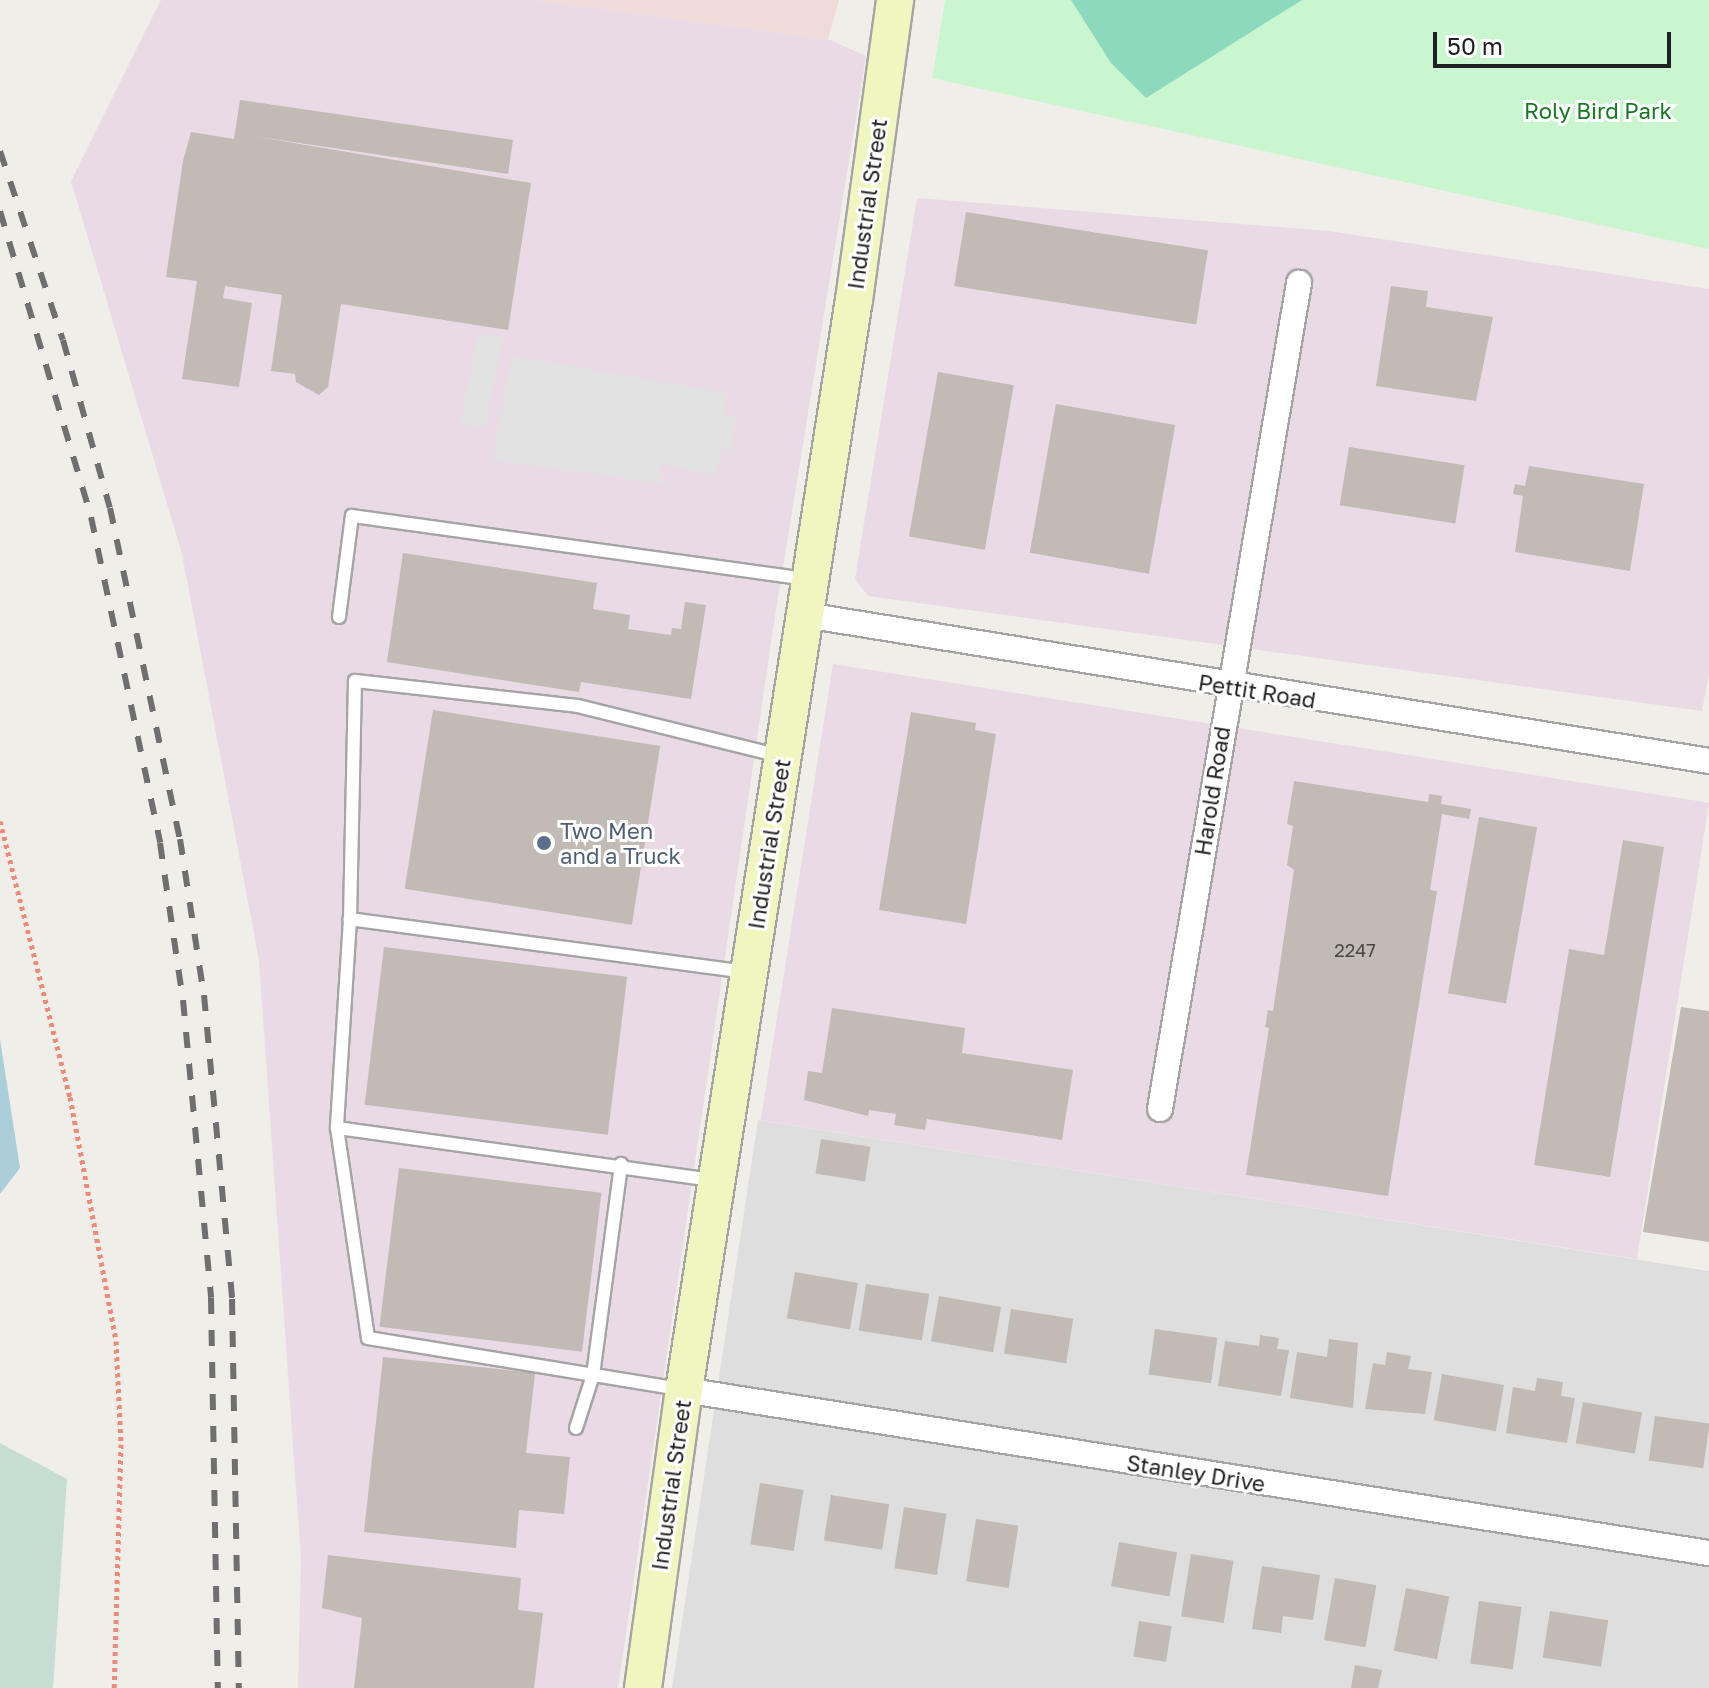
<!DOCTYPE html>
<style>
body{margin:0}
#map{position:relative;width:1709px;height:1688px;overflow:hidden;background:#f0eee8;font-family:"Golos Text",sans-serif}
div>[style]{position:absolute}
.residential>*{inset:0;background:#dfdede}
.commercial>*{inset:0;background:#f0dbd9}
.industrial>*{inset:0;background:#e9dae6;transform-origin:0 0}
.wetland>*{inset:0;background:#c6ddd3}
.park>*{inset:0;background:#c9f6ce}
.pitch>*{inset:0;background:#8cd9be}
.parking>*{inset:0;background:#e1e1e1;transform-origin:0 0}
.water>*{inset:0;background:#accedb}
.building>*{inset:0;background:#c1bab5;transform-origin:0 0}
.path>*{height:5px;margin-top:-2.5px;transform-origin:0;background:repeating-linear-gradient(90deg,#f08979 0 4px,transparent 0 8px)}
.roads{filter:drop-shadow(2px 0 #a5a5a5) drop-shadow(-2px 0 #a5a5a5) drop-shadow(0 2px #a5a5a5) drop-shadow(0 -2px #a5a5a5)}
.lane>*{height:12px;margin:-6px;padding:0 6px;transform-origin:6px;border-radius:6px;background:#fff}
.street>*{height:24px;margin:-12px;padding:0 12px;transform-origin:12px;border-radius:12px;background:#fff}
.secondary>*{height:36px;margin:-18px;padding:0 18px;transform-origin:18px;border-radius:18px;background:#f1f6c1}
.rail>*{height:6px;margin-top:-3px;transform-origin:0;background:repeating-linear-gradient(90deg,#6f6f6f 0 16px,transparent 0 32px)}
.dots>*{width:22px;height:22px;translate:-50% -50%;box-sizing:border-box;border:4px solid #fff;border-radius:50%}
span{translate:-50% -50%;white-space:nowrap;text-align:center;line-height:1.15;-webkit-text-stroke:6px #fff;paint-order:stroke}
.number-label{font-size:18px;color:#494746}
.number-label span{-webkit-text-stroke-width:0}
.park-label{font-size:22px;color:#147920}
.street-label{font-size:22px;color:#212121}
.service-label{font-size:22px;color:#4e5e75}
.left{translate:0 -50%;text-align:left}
.scale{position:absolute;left:1433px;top:32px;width:238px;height:36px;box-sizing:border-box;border:4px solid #212121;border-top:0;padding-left:10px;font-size:24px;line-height:28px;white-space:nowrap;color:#212121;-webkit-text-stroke:6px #fff;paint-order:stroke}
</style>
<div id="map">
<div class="residential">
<i style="clip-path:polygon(758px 1120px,1709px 1271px,1709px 1688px,672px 1688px)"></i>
</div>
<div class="commercial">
<i style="clip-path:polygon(535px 0,839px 0,828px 39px)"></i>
</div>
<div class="industrial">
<i style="clip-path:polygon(161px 0,535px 0,828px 39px,866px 56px,773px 629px,618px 1688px,298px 1688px,301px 1560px,259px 960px,182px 554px,71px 181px)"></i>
<i style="clip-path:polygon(917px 198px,1329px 231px,1709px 289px,1709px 673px,1702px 711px,868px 596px,855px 579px)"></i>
<i style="left:833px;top:664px;width:887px;height:462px;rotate:9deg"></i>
</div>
<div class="wetland">
<i style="clip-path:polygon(0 1443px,67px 1479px,53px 1688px,0 1688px)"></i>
</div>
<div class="park">
<i style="clip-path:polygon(945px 0,1709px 0,1709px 249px,932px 78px)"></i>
</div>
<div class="pitch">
<i style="clip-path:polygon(1071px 0,1302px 0,1146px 98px,1111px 63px)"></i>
</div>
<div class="parking">
<i style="left:478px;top:333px;width:25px;height:93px;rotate:11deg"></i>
<i style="clip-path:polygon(512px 356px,727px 393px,723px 416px,735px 417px,731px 451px,721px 450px,715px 475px,660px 464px,660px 474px,671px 485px,492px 460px)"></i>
</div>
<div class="water">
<i style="clip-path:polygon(0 1039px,20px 1168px,0 1194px)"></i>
</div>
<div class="building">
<i style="clip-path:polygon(240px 100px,513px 140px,508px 174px,252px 136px,531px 183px,508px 330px,341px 304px,328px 387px,319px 395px,296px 382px,295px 374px,271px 371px,282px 295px,225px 286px,223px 298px,252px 303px,239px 387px,182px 379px,197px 281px,166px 277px,183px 161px,191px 132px,234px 139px)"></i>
<i style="left:966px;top:212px;width:245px;height:75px;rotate:9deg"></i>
<i style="clip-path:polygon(1391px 286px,1428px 291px,1426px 307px,1493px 317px,1476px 401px,1376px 386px)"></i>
<i style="left:938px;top:372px;width:77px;height:167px;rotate:10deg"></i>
<i style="left:1056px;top:404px;width:121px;height:151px;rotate:10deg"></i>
<i style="left:1349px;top:447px;width:117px;height:59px;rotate:9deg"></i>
<i style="clip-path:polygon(1529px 466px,1644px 484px,1630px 571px,1515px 552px,1523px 496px,1513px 494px,1515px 484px,1525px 486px)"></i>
<i style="clip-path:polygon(403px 553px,597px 583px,593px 609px,630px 615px,628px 629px,671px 635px,672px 628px,681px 629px,685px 602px,706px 605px,691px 699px,581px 682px,579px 692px,387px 662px)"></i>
<i style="left:433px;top:710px;width:230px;height:181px;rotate:9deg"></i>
<i style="clip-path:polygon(911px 712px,976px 723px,975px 730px,996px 734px,966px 924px,879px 910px)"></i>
<i style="clip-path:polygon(1294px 781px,1428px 802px,1429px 794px,1442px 796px,1441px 804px,1471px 809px,1469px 819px,1442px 814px,1430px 890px,1437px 891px,1388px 1196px,1246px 1175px,1269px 1028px,1265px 1027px,1268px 1010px,1273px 1011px,1294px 870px,1287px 865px,1293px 826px,1287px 824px)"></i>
<i style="left:1479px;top:817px;width:59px;height:179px;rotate:10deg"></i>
<i style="clip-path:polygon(1623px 840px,1664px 847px,1610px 1177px,1534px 1165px,1569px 949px,1604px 955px)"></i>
<i style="left:384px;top:947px;width:245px;height:159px;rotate:7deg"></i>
<i style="clip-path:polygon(1681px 1007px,1709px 1011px,1709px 1242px,1643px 1232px)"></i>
<i style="clip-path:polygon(832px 1008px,965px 1028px,962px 1053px,1073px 1070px,1062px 1140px,927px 1119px,925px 1130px,894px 1125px,896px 1114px,869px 1110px,868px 1116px,804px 1100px,808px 1071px,822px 1073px)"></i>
<i style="left:821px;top:1139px;width:50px;height:35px;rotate:9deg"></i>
<i style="left:399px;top:1168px;width:204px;height:160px;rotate:7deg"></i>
<i style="left:795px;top:1272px;width:64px;height:47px;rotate:10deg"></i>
<i style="left:866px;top:1284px;width:64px;height:47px;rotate:9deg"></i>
<i style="left:939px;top:1296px;width:63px;height:46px;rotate:10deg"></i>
<i style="left:1011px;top:1309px;width:63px;height:45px;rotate:9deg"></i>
<i style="left:1155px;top:1329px;width:63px;height:46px;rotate:8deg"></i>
<i style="clip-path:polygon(1260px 1335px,1279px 1338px,1277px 1349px,1289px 1350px,1281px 1396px,1218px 1386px,1225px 1341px,1259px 1346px)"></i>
<i style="clip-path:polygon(1329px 1339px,1358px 1343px,1353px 1408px,1290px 1398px,1297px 1352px,1327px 1357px)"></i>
<i style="clip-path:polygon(1387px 1352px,1411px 1356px,1408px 1369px,1432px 1372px,1425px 1414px,1365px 1409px,1373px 1363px,1385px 1365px)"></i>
<i style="clip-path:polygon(383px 1357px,535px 1373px,526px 1453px,570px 1457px,564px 1514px,519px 1510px,516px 1548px,364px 1532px)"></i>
<i style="left:1442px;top:1374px;width:63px;height:47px;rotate:10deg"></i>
<i style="clip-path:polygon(1537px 1378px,1563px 1382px,1561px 1396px,1575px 1398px,1567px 1443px,1506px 1433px,1513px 1387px,1535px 1391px)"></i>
<i style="left:1583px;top:1402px;width:60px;height:42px;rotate:10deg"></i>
<i style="left:1655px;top:1416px;width:55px;height:45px;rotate:8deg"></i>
<i style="left:760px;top:1483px;width:44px;height:62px;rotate:9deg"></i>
<i style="left:831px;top:1495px;width:59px;height:46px;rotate:9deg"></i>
<i style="left:904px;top:1507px;width:43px;height:62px;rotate:9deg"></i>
<i style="left:976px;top:1519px;width:43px;height:63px;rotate:9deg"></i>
<i style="left:1119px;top:1542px;width:59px;height:45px;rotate:10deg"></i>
<i style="left:1191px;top:1554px;width:43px;height:63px;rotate:9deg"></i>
<i style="clip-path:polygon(328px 1555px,521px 1578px,518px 1610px,543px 1613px,534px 1688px,354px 1688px,362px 1618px,322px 1608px)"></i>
<i style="clip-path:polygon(1262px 1566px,1320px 1575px,1313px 1620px,1283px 1616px,1281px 1633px,1252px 1629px)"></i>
<i style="left:1335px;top:1578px;width:42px;height:63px;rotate:10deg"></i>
<i style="left:1406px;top:1588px;width:44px;height:64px;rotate:11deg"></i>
<i style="left:1479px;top:1601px;width:43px;height:63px;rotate:8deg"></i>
<i style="left:1550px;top:1611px;width:59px;height:47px;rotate:9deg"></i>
<i style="left:1139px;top:1621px;width:33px;height:36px;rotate:9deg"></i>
<i style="clip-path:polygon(1355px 1665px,1382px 1670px,1378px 1688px,1351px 1688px)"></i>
</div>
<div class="path">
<i style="left:0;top:821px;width:285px;rotate:75.8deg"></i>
<i style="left:70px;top:1097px;width:248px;rotate:79.3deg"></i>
<i style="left:116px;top:1341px;width:103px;rotate:87.2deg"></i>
<i style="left:121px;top:1444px;width:244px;rotate:91.6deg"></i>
</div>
<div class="roads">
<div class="lane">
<i style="left:339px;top:617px;width:102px;rotate:-82.7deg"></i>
<i style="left:352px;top:516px;width:459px;rotate:7.9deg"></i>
<i style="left:350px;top:919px;width:209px;rotate:93.6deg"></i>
<i style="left:337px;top:1128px;width:380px;rotate:7.9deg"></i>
<i style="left:746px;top:972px;width:400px;rotate:-172.4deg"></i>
<i style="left:350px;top:919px;width:238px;rotate:-88.8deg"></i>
<i style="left:355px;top:681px;width:224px;rotate:6.4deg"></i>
<i style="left:578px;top:706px;width:208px;rotate:13.9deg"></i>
<i style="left:337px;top:1128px;width:212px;rotate:81.6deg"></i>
<i style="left:368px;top:1338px;width:316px;rotate:9.3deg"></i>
<i style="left:576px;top:1428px;width:56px;rotate:-72.2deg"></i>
<i style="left:593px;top:1375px;width:213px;rotate:-82.4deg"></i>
</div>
<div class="street">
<i style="left:805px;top:615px;width:916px;rotate:9.17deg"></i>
<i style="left:1160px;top:1109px;width:838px;rotate:-80.45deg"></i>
<i style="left:684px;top:1390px;width:1038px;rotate:9.04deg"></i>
</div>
<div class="secondary">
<i style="left:643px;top:1688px;width:301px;rotate:-82.2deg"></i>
<i style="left:684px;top:1390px;width:1103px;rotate:-81.14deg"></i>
<i style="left:854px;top:300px;width:303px;rotate:-82.2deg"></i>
</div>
</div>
<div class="rail">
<i style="left:0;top:151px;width:199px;rotate:71.6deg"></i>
<i style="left:63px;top:340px;width:174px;rotate:74.4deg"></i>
<i style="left:110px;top:508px;width:338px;rotate:78.1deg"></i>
<i style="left:180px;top:839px;width:158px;rotate:81.3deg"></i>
<i style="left:204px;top:995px;width:305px;rotate:84.7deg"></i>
<i style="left:232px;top:1299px;width:389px;rotate:89deg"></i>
<i style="left:0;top:211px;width:319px;rotate:73.4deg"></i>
<i style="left:91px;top:517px;width:333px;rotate:78deg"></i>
<i style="left:160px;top:843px;width:159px;rotate:81.7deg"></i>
<i style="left:183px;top:1000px;width:299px;rotate:84.6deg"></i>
<i style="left:211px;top:1298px;width:390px;rotate:89deg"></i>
</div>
<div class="dots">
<i style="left:544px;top:843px;background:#5c6f8a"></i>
</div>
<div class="number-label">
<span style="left:1355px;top:950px">2247</span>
</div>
<div class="park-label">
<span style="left:1598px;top:111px">Roly Bird Park</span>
</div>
<div class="street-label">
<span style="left:867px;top:204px;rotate:-82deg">Industrial Street</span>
<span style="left:1257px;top:691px;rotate:9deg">Pettit Road</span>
<span style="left:1212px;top:791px;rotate:-81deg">Harold Road</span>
<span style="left:769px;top:844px;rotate:-81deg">Industrial Street</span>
<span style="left:1196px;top:1473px;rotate:9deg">Stanley Drive</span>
<span style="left:671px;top:1485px;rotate:-82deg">Industrial Street</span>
</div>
<div class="service-label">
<span class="left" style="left:560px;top:843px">Two Men<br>and a Truck</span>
</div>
<div class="scale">50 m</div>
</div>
